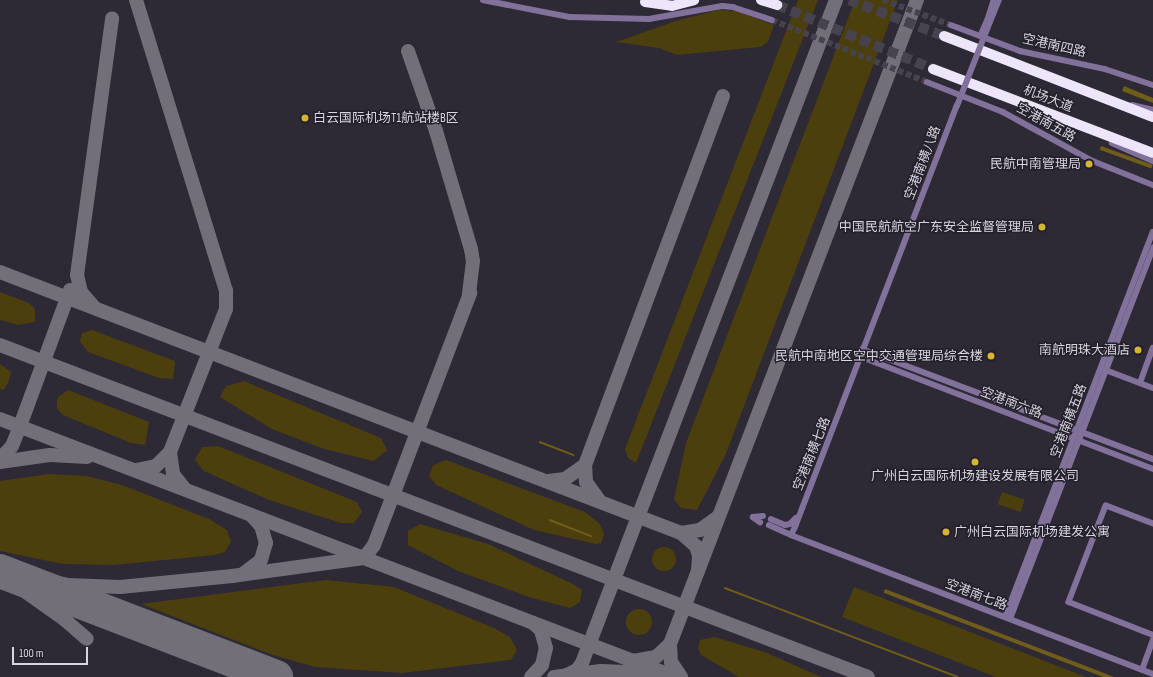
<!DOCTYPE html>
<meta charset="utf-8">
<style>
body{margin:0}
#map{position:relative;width:1153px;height:677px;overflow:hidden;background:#2d2935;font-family:"Sofia Sans Condensed","Noto Sans SC",sans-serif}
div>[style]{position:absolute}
.green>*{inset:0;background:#4c3f0e;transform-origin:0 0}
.round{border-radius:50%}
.water>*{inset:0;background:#6f5d19;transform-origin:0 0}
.stream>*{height:1.5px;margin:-0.75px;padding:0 0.75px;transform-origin:0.75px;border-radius:0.75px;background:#6f5d19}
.taxiway>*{height:14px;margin:-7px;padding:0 7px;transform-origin:7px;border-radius:7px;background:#726f79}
.runway>*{height:34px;margin:-17px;padding:0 17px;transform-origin:17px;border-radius:17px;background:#726f79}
.street-tunnel>*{height:5.5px;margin-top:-2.75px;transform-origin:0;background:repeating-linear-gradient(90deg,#47434e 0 5.5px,transparent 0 8.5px)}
.highway-tunnel>*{height:10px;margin-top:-5px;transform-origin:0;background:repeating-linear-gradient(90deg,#47434e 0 10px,transparent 0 15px)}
.street>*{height:5.5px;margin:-2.75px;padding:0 2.75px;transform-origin:2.75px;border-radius:2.75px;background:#81719b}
.highway>*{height:10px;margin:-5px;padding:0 5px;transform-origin:5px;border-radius:5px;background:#ede6fb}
.street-bridge>*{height:5.5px;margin:-2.75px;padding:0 2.75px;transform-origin:2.75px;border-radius:2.75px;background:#81719b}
.highway-bridge>*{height:10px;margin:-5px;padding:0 5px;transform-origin:5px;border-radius:5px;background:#ede6fb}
.dots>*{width:11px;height:11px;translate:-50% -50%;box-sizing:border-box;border:2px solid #231f2b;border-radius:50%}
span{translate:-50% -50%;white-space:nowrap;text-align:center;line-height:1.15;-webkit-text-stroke:3px #231f2b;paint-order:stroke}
.street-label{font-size:13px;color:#d8d5dd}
.poi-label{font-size:13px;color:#d8d5dd}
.left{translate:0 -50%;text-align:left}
.right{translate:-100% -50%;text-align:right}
.scale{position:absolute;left:12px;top:647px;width:76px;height:18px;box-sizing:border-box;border:2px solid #d8d5dd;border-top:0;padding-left:5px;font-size:12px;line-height:14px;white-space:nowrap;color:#d8d5dd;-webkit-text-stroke:3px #231f2b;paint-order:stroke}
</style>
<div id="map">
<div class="green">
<i style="clip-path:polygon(798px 0,818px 0,636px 463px,628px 458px,625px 449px)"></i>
<i style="clip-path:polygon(855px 0,898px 0,725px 456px,697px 510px,681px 508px,674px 499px,686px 443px)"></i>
<i style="clip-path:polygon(719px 10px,737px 11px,774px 25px,768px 42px,760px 47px,677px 55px,659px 48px,616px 42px,679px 20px)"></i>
<i style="clip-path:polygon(0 292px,29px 303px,35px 309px,35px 322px,18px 325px,0 320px)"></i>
<i style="clip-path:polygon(92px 330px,175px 361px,173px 379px,159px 378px,88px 352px,80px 342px,82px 333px)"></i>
<i style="clip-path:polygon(0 364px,11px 372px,9px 381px,4px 390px,0 389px)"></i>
<i style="clip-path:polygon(244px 381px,381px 438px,387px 450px,374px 461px,324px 449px,272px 429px,220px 397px,226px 386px)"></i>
<i style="clip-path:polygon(68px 390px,149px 422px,145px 445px,131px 443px,63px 415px,57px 409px,57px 398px)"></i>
<i style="clip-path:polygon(218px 446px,357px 502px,362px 512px,354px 523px,341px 523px,269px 500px,204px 471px,195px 460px,202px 447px)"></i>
<i style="clip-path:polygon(446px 460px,585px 512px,600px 524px,604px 534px,601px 543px,596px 544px,534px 530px,436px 485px,429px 476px,433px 465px)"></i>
<i style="clip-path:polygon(49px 474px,86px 476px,122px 485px,209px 519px,227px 530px,231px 542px,225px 552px,215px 555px,114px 565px,63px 564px,0 551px,0 481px)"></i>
<i style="left:1002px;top:492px;width:24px;height:13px;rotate:19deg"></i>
<i style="clip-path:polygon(420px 524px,488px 544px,573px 584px,582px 590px,580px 602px,570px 608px,529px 597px,458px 571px,408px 545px,408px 531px)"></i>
<i class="round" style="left:652px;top:547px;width:24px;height:24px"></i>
<i style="clip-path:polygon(326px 580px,394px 587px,494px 628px,510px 637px,517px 650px,511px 660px,402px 673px,315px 667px,273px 655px,141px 604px)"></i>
<i style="clip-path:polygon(854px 587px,1086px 677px,996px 677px,842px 617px)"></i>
<i class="round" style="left:626px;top:609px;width:26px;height:26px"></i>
<i style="clip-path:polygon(715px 637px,767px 653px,821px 677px,739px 677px,701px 655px,698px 648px,700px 640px)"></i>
</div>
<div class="water">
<i style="clip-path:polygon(1124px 86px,1153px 98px,1153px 103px,1122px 91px)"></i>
<i style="left:1101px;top:146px;width:55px;height:4px;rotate:20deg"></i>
<i style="left:885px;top:589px;width:245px;height:4px;rotate:21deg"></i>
</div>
<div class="stream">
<i style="left:540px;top:442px;width:36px;rotate:21deg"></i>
<i style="left:550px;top:520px;width:44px;rotate:21.3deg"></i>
<i style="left:725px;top:588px;width:249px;rotate:20.9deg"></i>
</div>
<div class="taxiway">
<i style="left:136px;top:0;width:305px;rotate:72.8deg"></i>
<i style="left:226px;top:291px;width:18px;rotate:90deg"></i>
<i style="left:226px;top:309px;width:154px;rotate:111.4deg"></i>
<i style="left:170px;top:452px;width:22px;rotate:82deg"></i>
<i style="left:173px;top:474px;width:18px;rotate:52deg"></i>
<i style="left:408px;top:51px;width:85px;rotate:70.7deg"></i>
<i style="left:436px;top:131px;width:123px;rotate:73.5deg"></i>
<i style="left:471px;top:249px;width:12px;rotate:81deg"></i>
<i style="left:473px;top:261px;width:34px;rotate:97deg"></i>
<i style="left:0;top:272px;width:729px;rotate:20.97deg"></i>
<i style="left:681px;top:533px;width:20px;rotate:41deg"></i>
<i style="left:696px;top:546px;width:10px;rotate:73deg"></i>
<i style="left:699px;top:556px;width:15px;rotate:94deg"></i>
<i style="left:94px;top:307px;width:20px;rotate:-131deg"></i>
<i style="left:81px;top:292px;width:17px;rotate:-103deg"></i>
<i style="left:77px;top:275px;width:259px;rotate:-82.2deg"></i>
<i style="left:0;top:345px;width:929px;rotate:20.93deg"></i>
<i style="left:0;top:419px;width:723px;rotate:20.92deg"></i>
<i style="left:0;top:459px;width:18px;rotate:-47deg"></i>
<i style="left:12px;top:446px;width:22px;rotate:-68deg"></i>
<i style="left:20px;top:426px;width:145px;rotate:-69.8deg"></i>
<i style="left:0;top:462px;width:50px;rotate:-8deg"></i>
<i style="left:50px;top:455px;width:37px;rotate:3deg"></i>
<i style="left:136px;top:470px;width:20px;rotate:-11deg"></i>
<i style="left:156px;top:466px;width:20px;rotate:-45deg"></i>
<i style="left:548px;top:481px;width:17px;rotate:-7deg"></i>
<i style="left:565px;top:479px;width:24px;rotate:-35deg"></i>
<i style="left:599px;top:500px;width:22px;rotate:-126deg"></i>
<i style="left:586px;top:482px;width:17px;rotate:-93deg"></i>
<i style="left:585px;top:465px;width:394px;rotate:-69.5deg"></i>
<i style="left:681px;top:533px;width:19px;rotate:-9deg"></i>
<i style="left:700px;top:530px;width:22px;rotate:-36deg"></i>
<i style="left:0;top:571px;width:69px;rotate:11.6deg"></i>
<i style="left:68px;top:585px;width:52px;rotate:2.2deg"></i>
<i style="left:120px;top:587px;width:113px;rotate:-5.6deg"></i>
<i style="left:232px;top:576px;width:133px;rotate:-7.8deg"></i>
<i style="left:364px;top:558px;width:16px;rotate:-52deg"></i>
<i style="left:374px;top:545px;width:270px;rotate:-69.1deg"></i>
<i style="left:244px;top:573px;width:21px;rotate:-37deg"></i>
<i style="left:261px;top:560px;width:18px;rotate:-74deg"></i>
<i style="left:266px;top:543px;width:18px;rotate:-106deg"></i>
<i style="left:261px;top:526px;width:13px;rotate:-132deg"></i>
<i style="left:2px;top:575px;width:76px;rotate:35.4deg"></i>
<i style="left:64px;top:619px;width:30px;rotate:41deg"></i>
<i style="left:670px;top:644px;width:18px;rotate:87deg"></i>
<i style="left:671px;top:662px;width:18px;rotate:56deg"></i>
<i style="left:633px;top:661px;width:23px;rotate:-10deg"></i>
<i style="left:656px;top:657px;width:19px;rotate:-43deg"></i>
<i style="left:670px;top:644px;width:690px;rotate:-69.02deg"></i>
<i style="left:567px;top:675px;width:11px;rotate:-27deg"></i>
<i style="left:577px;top:670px;width:9px;rotate:-54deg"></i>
<i style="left:582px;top:663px;width:710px;rotate:-69.04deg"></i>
<i style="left:531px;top:677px;width:16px;rotate:-47deg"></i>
<i style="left:542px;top:665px;width:17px;rotate:-77deg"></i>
<i style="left:546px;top:648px;width:19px;rotate:-106deg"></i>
<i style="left:541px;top:630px;width:11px;rotate:-139deg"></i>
<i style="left:554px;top:677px;width:47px;rotate:-7.3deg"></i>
<i style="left:601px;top:671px;width:49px;rotate:2.3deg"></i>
</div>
<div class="runway">
<i style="left:0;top:571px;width:296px;rotate:21deg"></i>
</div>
<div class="street-tunnel">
<i style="left:883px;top:0;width:72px;rotate:20.2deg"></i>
<i style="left:772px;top:20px;width:167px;rotate:21.8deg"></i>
</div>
<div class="highway-tunnel">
<i style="left:849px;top:0;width:102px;rotate:20.8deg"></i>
<i style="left:777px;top:5px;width:169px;rotate:22.3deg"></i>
</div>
<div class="street">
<i style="left:483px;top:0;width:89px;rotate:11.1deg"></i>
<i style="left:570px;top:17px;width:79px;rotate:1.5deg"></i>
<i style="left:649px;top:19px;width:74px;rotate:-10.1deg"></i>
<i style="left:722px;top:6px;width:11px;rotate:5deg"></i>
<i style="left:733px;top:7px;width:41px;rotate:18.4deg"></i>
<i style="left:987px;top:21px;width:22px;rotate:-72deg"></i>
<i style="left:990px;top:22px;width:24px;rotate:-68deg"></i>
<i style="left:951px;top:25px;width:74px;rotate:20.6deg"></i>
<i style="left:1020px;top:51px;width:87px;rotate:12deg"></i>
<i style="left:1105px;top:69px;width:51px;rotate:18.4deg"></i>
<i style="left:927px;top:82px;width:82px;rotate:21.5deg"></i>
<i style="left:1003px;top:112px;width:102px;rotate:28.6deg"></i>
<i style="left:1093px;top:161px;width:65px;rotate:21.8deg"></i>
<i style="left:1132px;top:105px;width:22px;rotate:13deg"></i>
<i style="left:1112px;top:143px;width:45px;rotate:23.7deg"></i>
<i style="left:862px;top:349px;width:311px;rotate:20.7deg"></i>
<i style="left:859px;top:356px;width:315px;rotate:21deg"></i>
<i style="left:1103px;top:369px;width:53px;rotate:20.8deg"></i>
<i style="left:1140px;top:383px;width:37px;rotate:-70deg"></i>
<i style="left:753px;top:517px;width:10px;rotate:-6deg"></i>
<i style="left:753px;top:517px;width:9px;rotate:36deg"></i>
<i style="left:771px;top:519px;width:15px;rotate:23deg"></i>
<i style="left:785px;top:525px;width:5px;rotate:-11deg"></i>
<i style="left:790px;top:524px;width:8px;rotate:-45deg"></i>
<i style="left:1153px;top:524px;width:50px;rotate:-159deg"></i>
<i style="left:1106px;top:506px;width:103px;rotate:111.1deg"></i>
<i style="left:1069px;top:602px;width:90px;rotate:21.4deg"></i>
<i style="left:769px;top:525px;width:24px;rotate:24deg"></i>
<i style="left:791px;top:535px;width:9px;rotate:-63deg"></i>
<i style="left:795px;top:527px;width:451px;rotate:-69deg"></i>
<i style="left:791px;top:535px;width:388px;rotate:21deg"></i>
<i style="left:1005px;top:617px;width:412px;rotate:-69deg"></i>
<i style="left:1010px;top:619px;width:398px;rotate:-68.9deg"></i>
<i style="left:1142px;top:670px;width:32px;rotate:-70deg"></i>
</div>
<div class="highway">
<i style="left:761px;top:0;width:17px;rotate:17deg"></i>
<i style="left:944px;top:36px;width:224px;rotate:21.2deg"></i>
<i style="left:933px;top:69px;width:235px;rotate:20.9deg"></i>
</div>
<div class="street-bridge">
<i style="left:982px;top:32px;width:12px;rotate:-66deg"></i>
<i style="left:957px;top:106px;width:90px;rotate:-68.6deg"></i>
</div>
<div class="highway-bridge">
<i style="left:645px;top:2px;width:27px;rotate:8deg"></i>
<i style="left:672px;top:6px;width:23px;rotate:-15deg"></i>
</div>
<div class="dots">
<i style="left:305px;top:118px;background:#d6b534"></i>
<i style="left:1089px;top:164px;background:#d6b534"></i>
<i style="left:1042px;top:227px;background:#d6b534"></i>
<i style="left:1138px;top:350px;background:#d6b534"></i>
<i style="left:991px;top:356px;background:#d6b534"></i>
<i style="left:975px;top:462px;background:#d6b534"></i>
<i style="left:946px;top:532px;background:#d6b534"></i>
</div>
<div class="street-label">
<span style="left:1054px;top:46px;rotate:13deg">空港南四路</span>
<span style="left:1048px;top:99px;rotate:21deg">机场大道</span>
<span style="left:1046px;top:123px;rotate:29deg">空港南五路</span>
<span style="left:923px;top:163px;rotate:-69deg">空港南横八路</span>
<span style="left:1011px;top:403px;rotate:21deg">空港南六路</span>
<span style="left:1069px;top:421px;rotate:-69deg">空港南横五路</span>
<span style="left:812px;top:454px;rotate:-68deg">空港南横七路</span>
<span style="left:976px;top:595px;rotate:21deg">空港南七路</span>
</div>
<div class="poi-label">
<span class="left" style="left:313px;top:118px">白云国际机场T1航站楼B区</span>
<span class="right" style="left:1081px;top:164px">民航中南管理局</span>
<span class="right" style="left:1034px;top:227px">中国民航航空广东安全监督管理局</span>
<span class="right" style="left:1130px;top:350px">南航明珠大酒店</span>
<span class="right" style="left:983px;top:356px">民航中南地区空中交通管理局综合楼</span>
<span style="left:975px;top:476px">广州白云国际机场建设发展有限公司</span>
<span class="left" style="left:954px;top:532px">广州白云国际机场建发公寓</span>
</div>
<div class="scale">100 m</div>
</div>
